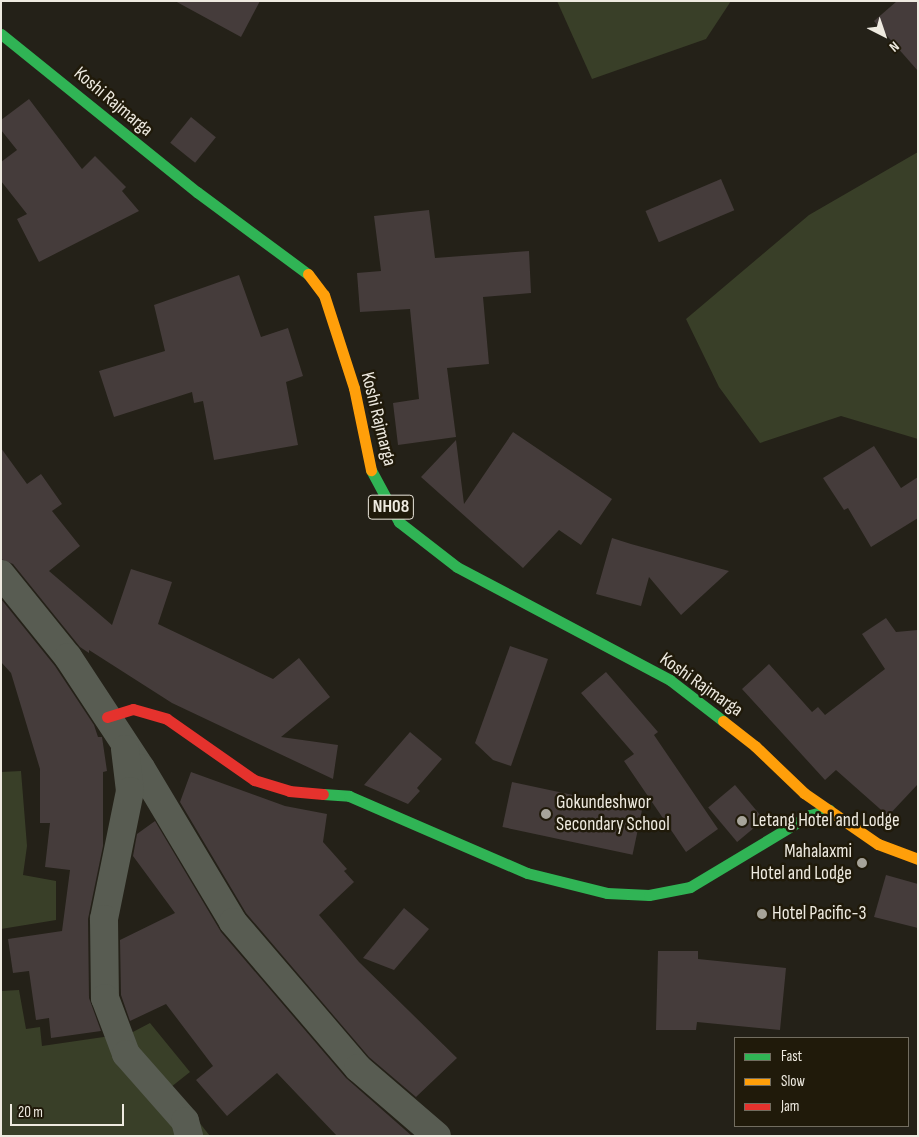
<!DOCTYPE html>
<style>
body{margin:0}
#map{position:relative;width:919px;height:1137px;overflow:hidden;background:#242118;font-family:"Sofia Sans Condensed",sans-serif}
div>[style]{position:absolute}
.green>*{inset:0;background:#393f28}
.building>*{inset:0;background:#453c3b;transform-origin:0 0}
.street>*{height:28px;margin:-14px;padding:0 14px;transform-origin:14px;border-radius:14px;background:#585c52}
.fast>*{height:11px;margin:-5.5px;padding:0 5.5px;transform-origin:5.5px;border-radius:5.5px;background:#30b455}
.slow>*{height:11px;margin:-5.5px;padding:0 5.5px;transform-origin:5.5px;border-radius:5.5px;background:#ff9f0a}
.jam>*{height:11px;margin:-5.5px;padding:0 5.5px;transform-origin:5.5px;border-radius:5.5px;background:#e5322d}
.dots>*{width:14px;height:14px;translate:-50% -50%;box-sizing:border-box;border:2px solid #201a0a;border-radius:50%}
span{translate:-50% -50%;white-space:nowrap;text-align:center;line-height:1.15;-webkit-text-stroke:5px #201a0a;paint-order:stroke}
.shield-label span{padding:1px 4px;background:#201a0a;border:1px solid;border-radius:4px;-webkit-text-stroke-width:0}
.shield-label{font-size:18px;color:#eeeae0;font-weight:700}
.street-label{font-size:19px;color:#eeeae0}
.poi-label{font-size:19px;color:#eeeae0}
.left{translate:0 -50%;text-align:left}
.right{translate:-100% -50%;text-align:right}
.frame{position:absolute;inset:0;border:2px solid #eeeae0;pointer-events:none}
.legend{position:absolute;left:734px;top:1037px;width:175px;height:90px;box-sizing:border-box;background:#201a0a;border:1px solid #726d60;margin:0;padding:6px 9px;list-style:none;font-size:15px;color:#eeeae0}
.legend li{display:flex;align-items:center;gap:10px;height:25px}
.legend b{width:25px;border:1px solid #726d60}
.north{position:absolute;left:859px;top:10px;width:50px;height:50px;-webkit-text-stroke:4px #201a0a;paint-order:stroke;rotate:139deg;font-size:14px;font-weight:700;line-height:20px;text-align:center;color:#eeeae0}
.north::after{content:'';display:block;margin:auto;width:18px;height:22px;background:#eeeae0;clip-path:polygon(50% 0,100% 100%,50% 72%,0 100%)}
.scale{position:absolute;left:10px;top:1104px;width:114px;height:22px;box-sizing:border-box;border:2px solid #eeeae0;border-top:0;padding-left:6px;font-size:15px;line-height:18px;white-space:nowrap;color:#eeeae0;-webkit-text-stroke:4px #201a0a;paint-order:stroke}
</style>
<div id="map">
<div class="green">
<i style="clip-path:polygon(557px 1px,731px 1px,706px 39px,592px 79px)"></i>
<i style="clip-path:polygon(918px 152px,918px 439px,841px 416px,760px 443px,719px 387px,686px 319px,809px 215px)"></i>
<i style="clip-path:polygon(21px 771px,27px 846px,23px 875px,56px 881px,56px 920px,1px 929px,1px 772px)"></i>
<i style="clip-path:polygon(19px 990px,26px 1029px,40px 1027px,42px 1046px,131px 1033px,150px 1023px,190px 1072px,171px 1087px,210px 1136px,1px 1136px,1px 991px)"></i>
</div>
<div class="building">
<i style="clip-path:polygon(175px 1px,260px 1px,241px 37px)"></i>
<i style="clip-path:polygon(897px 1px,918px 1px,918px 71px,874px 21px)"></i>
<i style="clip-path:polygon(29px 99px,82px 169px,95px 156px,126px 187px,122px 191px,139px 211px,39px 262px,17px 219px,27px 214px,1px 181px,1px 162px,17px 150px,1px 130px,1px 120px)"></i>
<i style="left:191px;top:117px;width:32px;height:33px;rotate:39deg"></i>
<i style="left:721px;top:179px;width:34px;height:82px;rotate:67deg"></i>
<i style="clip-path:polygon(429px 210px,435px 258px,529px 251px,531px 293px,483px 297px,489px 364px,447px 368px,456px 437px,398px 445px,393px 403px,419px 399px,410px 309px,360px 312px,357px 273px,381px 271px,374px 216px)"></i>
<i style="clip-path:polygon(239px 275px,261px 337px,288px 328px,303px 376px,286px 382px,298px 445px,214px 460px,203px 401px,194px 403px,192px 392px,114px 417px,99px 371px,165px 351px,154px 305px)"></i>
<i style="clip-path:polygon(513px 432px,612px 499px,581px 545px,559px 530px,523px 568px,421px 477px,456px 440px,464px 504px)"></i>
<i style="clip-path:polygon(874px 446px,901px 488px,918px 477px,918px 518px,871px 547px,848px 508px,844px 510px,823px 478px)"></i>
<i style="clip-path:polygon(1px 448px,27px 484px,41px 474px,62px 504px,52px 511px,80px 546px,49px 571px,112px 625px,131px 569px,172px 582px,158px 624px,273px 679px,299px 658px,330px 697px,281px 737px,338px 745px,333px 779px,172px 703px,89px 650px,89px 653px,80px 647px,13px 564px,1px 559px)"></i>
<i style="clip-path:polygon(612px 538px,631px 544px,729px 571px,681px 615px,649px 577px,641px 606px,596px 594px)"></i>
<i style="clip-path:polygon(1px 599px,55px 666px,94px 725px,98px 737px,102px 737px,107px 771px,103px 772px,103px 846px,88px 919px,89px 998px,101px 1031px,51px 1038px,49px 1018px,36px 1020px,29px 971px,13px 973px,8px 939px,62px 931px,70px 870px,45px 867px,50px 823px,40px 823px,40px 769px,11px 673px,1px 662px)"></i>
<i style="clip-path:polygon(886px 618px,896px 632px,918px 630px,918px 784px,888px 816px,836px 770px,825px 780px,742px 689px,769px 664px,812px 712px,818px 707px,825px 715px,885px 669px,862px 634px)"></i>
<i style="clip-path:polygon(510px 646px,548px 659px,511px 766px,493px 760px,475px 743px)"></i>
<i style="clip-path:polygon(606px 672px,658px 732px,654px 735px,718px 829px,686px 852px,624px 761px,634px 754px,581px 693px)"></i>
<i style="clip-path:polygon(410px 732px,442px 759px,417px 788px,420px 791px,408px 804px,364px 785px)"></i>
<i style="clip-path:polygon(191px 772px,285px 806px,327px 814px,323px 842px,347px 869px,344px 871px,354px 882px,319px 915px,359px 962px,457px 1058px,416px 1097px,369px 1057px,246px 913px,180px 802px)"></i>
<i style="left:512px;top:782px;width:133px;height:46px;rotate:12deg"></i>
<i style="left:735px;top:785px;width:45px;height:35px;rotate:50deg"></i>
<i style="clip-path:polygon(155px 821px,221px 932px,346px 1078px,412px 1136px,337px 1136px,277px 1073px,227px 1116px,196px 1080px,213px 1066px,166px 1004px,130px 1021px,121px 995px,120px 940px,175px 913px,133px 856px,137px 834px)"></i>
<i style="clip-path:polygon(886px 875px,918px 884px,918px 928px,874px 917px)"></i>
<i style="clip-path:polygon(404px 908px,429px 929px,394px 970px,363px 958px)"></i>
<i style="clip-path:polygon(658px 951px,698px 951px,698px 959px,786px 968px,780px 1030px,697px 1022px,696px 1030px,656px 1030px)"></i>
</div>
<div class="street">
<i style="left:1px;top:574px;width:107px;rotate:51.1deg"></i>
<i style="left:68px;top:657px;width:133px;rotate:56.7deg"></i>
<i style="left:141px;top:768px;width:179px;rotate:59.1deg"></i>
<i style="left:233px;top:922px;width:192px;rotate:49.4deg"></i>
<i style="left:358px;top:1068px;width:104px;rotate:40.7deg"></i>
<i style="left:125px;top:749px;width:42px;rotate:83.2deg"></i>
<i style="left:130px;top:791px;width:131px;rotate:101.5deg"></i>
<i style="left:104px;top:919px;width:79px;rotate:89.3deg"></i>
<i style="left:105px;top:998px;width:60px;rotate:69.4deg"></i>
<i style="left:126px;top:1054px;width:89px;rotate:48.6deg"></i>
<i style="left:185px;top:1121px;width:16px;rotate:75deg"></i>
</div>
<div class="fast">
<i style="left:1px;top:34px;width:252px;rotate:38.9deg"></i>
<i style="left:197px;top:192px;width:138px;rotate:36.5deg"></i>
<i style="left:371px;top:470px;width:59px;rotate:61.7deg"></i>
<i style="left:399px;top:522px;width:73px;rotate:37.8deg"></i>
<i style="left:457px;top:567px;width:241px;rotate:27.9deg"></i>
<i style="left:670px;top:680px;width:67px;rotate:37.7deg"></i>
<i style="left:323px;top:794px;width:26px;rotate:4deg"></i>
<i style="left:349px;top:796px;width:194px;rotate:23.4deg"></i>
<i style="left:527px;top:873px;width:82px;rotate:14deg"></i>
<i style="left:607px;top:893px;width:42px;rotate:2.7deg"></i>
<i style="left:649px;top:895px;width:42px;rotate:-11deg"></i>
<i style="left:690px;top:887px;width:140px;rotate:-31deg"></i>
<i style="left:810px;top:815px;width:20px;rotate:-15deg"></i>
</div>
<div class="slow">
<i style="left:308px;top:274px;width:26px;rotate:53deg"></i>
<i style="left:324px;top:295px;width:98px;rotate:72.1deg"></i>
<i style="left:354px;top:388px;width:84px;rotate:78.3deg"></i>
<i style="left:723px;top:721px;width:41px;rotate:38deg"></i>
<i style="left:755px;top:746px;width:68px;rotate:43.8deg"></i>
<i style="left:804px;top:793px;width:90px;rotate:34.6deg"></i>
<i style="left:878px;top:844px;width:43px;rotate:20.6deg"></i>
</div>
<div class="jam">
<i style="left:107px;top:717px;width:27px;rotate:-17deg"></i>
<i style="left:133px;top:709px;width:35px;rotate:16deg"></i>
<i style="left:167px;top:719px;width:106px;rotate:35deg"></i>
<i style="left:254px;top:780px;width:37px;rotate:17deg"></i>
<i style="left:289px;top:791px;width:34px;rotate:5deg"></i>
</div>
<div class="dots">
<i style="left:546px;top:814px;background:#a7a49a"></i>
<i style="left:742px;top:821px;background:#a7a49a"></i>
<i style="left:862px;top:863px;background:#a7a49a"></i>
<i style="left:762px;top:914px;background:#a7a49a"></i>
</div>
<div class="shield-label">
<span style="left:391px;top:507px">NH08</span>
</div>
<div class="street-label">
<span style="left:113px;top:102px;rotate:40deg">Koshi Rajmarga</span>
<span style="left:378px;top:419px;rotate:76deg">Koshi Rajmarga</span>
<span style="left:701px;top:685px;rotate:35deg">Koshi Rajmarga</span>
</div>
<div class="poi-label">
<span class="left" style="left:556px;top:814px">Gokundeshwor<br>Secondary School</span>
<span class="left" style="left:752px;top:821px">Letang Hotel and Lodge</span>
<span class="right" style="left:852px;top:863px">Mahalaxmi<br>Hotel and Lodge</span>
<span class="left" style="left:772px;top:914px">Hotel Pacific-3</span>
</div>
<div class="frame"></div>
<ul class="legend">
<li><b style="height:6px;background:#30b455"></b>Fast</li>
<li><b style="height:6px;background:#ff9f0a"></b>Slow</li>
<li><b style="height:6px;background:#e5322d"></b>Jam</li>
</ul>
<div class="north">N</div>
<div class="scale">20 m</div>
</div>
